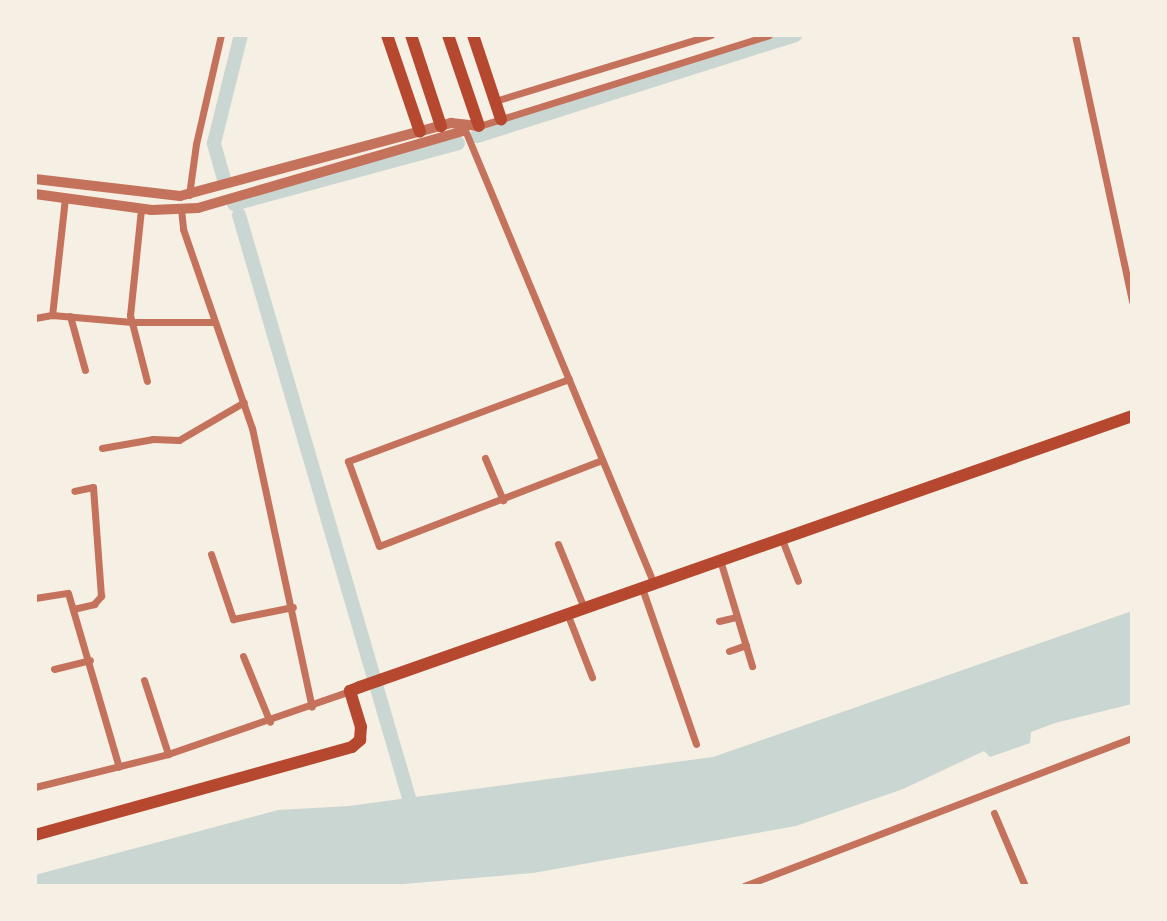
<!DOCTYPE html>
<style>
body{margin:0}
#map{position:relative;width:1167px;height:921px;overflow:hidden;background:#f6efe4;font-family:Inter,sans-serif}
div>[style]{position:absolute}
.water>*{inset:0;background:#c9d6d2}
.canal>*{height:14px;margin:-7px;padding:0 7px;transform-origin:7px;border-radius:7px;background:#c9d6d2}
.minor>*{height:7px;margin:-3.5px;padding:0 3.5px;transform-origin:3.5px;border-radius:3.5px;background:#c5725c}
.tertiary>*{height:10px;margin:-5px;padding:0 5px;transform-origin:5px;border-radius:5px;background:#c5725c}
.secondary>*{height:12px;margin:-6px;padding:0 6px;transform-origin:6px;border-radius:6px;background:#b5482f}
.primary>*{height:12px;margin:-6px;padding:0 6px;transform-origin:6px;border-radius:6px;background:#b5482f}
span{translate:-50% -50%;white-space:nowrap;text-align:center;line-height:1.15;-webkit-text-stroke:7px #f6efe4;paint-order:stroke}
.frame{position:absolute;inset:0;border:37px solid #f6efe4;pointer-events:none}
</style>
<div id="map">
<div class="water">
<i style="clip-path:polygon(1132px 611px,1132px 704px,1055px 723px,1031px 732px,1030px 743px,990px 757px,984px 751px,903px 789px,796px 826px,533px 873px,380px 886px,35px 886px,35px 875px,278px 810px,349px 806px,713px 757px)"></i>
</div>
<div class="canal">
<i style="left:477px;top:136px;width:334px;rotate:-17.6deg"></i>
<i style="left:224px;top:179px;width:37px;rotate:-106deg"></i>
<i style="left:214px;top:143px;width:111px;rotate:-76deg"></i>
<i style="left:234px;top:204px;width:232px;rotate:-15.2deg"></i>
<i style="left:239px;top:215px;width:625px;rotate:73.74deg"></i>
</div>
<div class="minor">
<i style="left:1075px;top:35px;width:272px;rotate:77.9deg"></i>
<i style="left:495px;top:101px;width:226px;rotate:-17deg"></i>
<i style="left:476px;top:127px;width:307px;rotate:-17.4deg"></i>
<i style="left:465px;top:130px;width:491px;rotate:67.4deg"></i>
<i style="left:189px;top:195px;width:51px;rotate:-82.2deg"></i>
<i style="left:196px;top:144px;width:112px;rotate:-77.1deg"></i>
<i style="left:65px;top:198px;width:118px;rotate:96.3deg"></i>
<i style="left:52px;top:315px;width:80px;rotate:5deg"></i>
<i style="left:132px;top:322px;width:82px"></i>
<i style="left:141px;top:209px;width:107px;rotate:95.9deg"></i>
<i style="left:130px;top:315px;width:68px;rotate:75.6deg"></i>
<i style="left:181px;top:209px;width:20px;rotate:84deg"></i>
<i style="left:183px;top:229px;width:211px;rotate:70.9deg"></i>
<i style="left:252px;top:428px;width:285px;rotate:77.9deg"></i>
<i style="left:70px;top:316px;width:56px;rotate:74.5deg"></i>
<i style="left:35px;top:318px;width:17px;rotate:-10deg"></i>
<i style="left:569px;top:379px;width:236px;rotate:159.6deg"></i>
<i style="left:348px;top:461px;width:90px;rotate:70deg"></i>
<i style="left:379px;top:546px;width:239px;rotate:-21.1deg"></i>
<i style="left:102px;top:448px;width:52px;rotate:-10deg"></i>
<i style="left:153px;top:439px;width:26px;rotate:2deg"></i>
<i style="left:179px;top:440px;width:75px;rotate:-30.3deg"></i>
<i style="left:485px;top:458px;width:46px;rotate:66.8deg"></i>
<i style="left:781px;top:537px;width:47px;rotate:68.9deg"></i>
<i style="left:558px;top:544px;width:69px;rotate:67.9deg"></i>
<i style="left:211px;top:554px;width:69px;rotate:71.3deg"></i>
<i style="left:233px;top:619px;width:61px;rotate:-11.3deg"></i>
<i style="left:720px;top:560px;width:111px;rotate:73.2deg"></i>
<i style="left:642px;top:588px;width:165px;rotate:70.9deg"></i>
<i style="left:35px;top:598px;width:33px;rotate:-9deg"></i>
<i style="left:68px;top:593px;width:181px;rotate:73.7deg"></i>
<i style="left:73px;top:609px;width:22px;rotate:-13deg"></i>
<i style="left:94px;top:604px;width:11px;rotate:-49deg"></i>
<i style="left:101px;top:596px;width:109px;rotate:-94.2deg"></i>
<i style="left:93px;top:487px;width:19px;rotate:168deg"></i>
<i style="left:567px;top:613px;width:69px;rotate:68.7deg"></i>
<i style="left:719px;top:621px;width:18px;rotate:-13deg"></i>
<i style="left:729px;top:651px;width:18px;rotate:-19deg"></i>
<i style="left:243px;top:656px;width:71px;rotate:67.8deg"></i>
<i style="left:54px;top:669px;width:37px;rotate:-14deg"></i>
<i style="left:144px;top:680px;width:78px;rotate:72deg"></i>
<i style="left:35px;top:787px;width:137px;rotate:-13.9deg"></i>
<i style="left:168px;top:754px;width:193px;rotate:-19.1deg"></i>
<i style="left:994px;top:813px;width:79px;rotate:67deg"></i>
<i style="left:744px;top:886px;width:415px;rotate:-20.9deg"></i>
</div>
<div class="tertiary">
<i style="left:35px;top:179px;width:146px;rotate:6.7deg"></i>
<i style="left:180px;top:196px;width:281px;rotate:-15.1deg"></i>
<i style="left:451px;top:123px;width:28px;rotate:6deg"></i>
<i style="left:35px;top:194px;width:118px;rotate:7.8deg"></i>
<i style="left:152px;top:210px;width:46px;rotate:-2.5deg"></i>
<i style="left:198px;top:208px;width:276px;rotate:-16.2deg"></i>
</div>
<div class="secondary">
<i style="left:387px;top:35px;width:102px;rotate:71.2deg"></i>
<i style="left:473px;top:35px;width:89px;rotate:71.6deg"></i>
<i style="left:35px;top:835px;width:329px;rotate:-15.5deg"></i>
<i style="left:352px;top:747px;width:11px;rotate:-41deg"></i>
<i style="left:360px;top:740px;width:13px;rotate:-86deg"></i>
<i style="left:361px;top:727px;width:38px;rotate:-107deg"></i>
<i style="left:350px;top:691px;width:11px;rotate:-22deg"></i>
<i style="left:360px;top:687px;width:818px;rotate:-19.34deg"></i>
</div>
<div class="primary">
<i style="left:411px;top:35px;width:96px;rotate:71.8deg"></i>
<i style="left:448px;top:35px;width:96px;rotate:71.2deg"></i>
</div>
<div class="frame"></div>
</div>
